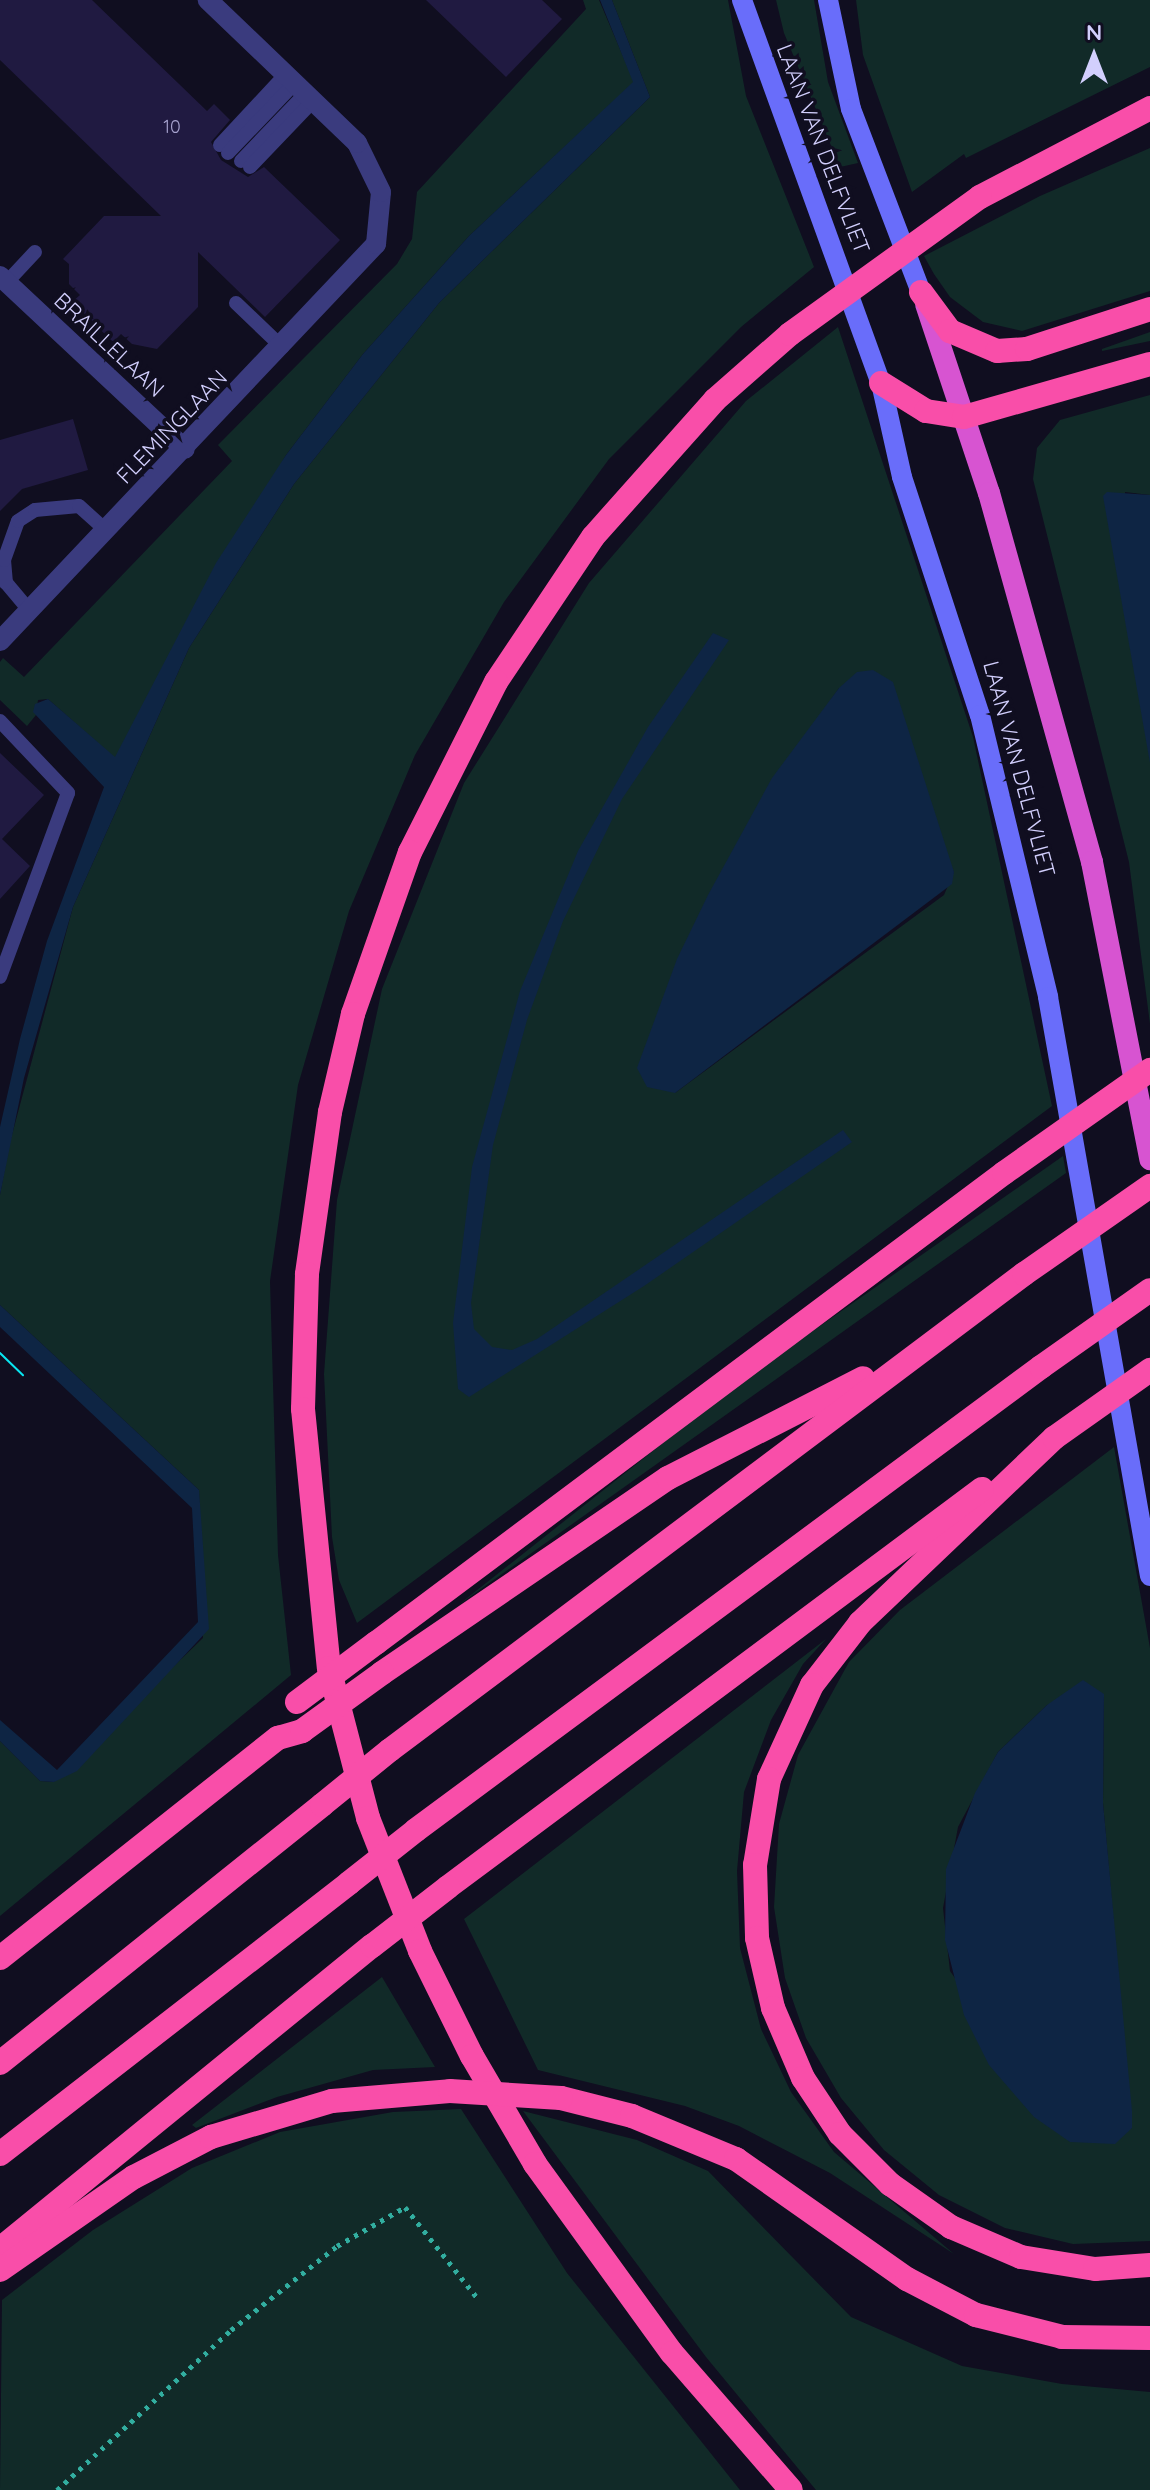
<!DOCTYPE html>
<style>
body{margin:0}
#map{position:relative;width:1150px;height:2490px;overflow:hidden;background:#100e20;font-family:Quicksand,sans-serif}
div>[style]{position:absolute}
.green>*{inset:0;background:#112a28}
.water>*{inset:0;background:#0e2544}
.building>*{inset:0;background:#201a41}
.path>*{height:5px;margin-top:-2.5px;transform-origin:0;background:repeating-linear-gradient(90deg,#32aea0 0 4px,transparent 0 10px)}
.service>*{height:14px;margin:-7px;padding:0 7px;transform-origin:7px;border-radius:7px;background:#3a3b7e}
.minor>*{height:20px;margin:-10px;padding:0 10px;transform-origin:10px;border-radius:10px;background:#3a3b7e}
.secondary>*{height:20px;margin:-10px;padding:0 10px;transform-origin:10px;border-radius:10px;background:#696dfa}
.trunk>*{height:22px;margin:-11px;padding:0 11px;transform-origin:11px;border-radius:11px;background:#d754d1}
.motorway>*{height:24px;margin:-12px;padding:0 12px;transform-origin:12px;border-radius:12px;background:#f94ea9}
.tram>*{height:2px;margin:-1px;padding:0 1px;transform-origin:1px;border-radius:1px;background:#09e5f0}
.motorway-bridge>*{height:24px;margin:-12px;padding:0 12px;transform-origin:12px;border-radius:12px;background:#f94ea9}
span{translate:-50% -50%;white-space:nowrap;text-align:center;line-height:1.15;-webkit-text-stroke:7px #100e20;paint-order:stroke}
.number-label{font-size:18px;color:#a6a2ce}
.number-label span{-webkit-text-stroke-width:0}
.street-label{font-size:22px;color:#d2cffd}
.north{position:absolute;left:1054px;top:16px;width:80px;height:80px;-webkit-text-stroke:6px #100e20;paint-order:stroke;rotate:0deg;font-size:22px;font-weight:700;line-height:32px;text-align:center;color:#d2cffd}
.north::after{content:'';display:block;margin:auto;width:28px;height:36px;background:#d2cffd;clip-path:polygon(50% 0,100% 100%,50% 72%,0 100%)}
</style>
<div id="map">
<div class="green">
<i style="clip-path:polygon(583px 0,599px 0,634px 82px,469px 236px,363px 354px,286px 455px,115px 758px,48px 699px,38px 700px,36px 715px,27px 726px,0 700px,0 662px,3px 658px,24px 677px,232px 461px,218px 445px,397px 264px,412px 239px,417px 192px,586px 9px)"></i>
<i style="clip-path:polygon(612px 0,728px 0,746px 96px,814px 267px,741px 327px,609px 459px,504px 602px,415px 755px,349px 911px,298px 1085px,270px 1281px,278px 1555px,291px 1675px,0 1916px,0 1741px,40px 1781px,54px 1782px,203px 1638px,199px 1490px,0 1305px,0 1195px,9px 1146px,73px 907px,189px 648px,294px 484px,439px 303px,650px 97px)"></i>
<i style="clip-path:polygon(776px 0,814px 0,828px 82px,858px 163px,840px 167px,784px 33px)"></i>
<i style="clip-path:polygon(856px 0,1150px 0,1150px 67px,966px 158px,964px 154px,912px 192px,863px 55px)"></i>
<i style="clip-path:polygon(1150px 148px,1150px 291px,1022px 331px,983px 322px,950px 297px,934px 274px,924px 256px,1040px 196px)"></i>
<i style="clip-path:polygon(evenodd,838px 327px,973px 737px,1052px 1106px,357px 1623px,339px 1580px,332px 1537px,324px 1374px,337px 1200px,382px 989px,464px 783px,589px 583px,746px 401px,838px 327px,839px 688px,954px 872px,944px 895px,675px 1093px,814px 724px,839px 688px)"></i>
<i style="clip-path:polygon(1150px 332px,1150px 341px,1102px 351px,1102px 349px)"></i>
<i style="clip-path:polygon(1150px 395px,1150px 495px,1125px 492px,1150px 753px,1150px 1024px,1129px 862px,1033px 479px,1037px 448px,1060px 420px)"></i>
<i style="clip-path:polygon(1063px 1156px,1066px 1173px,457px 1606px,740px 1382px)"></i>
<i style="clip-path:polygon(evenodd,1114px 1447px,1150px 1648px,1150px 2241px,1073px 2244px,1005px 2228px,939px 2195px,884px 2150px,841px 2098px,806px 2038px,785px 1978px,774px 1907px,779px 1824px,798px 1755px,849px 1662px,900px 1610px,1114px 1447px,1104px 1695px,1103px 1803px,1132px 2128px,1092px 2142px,1070px 2142px,950px 1971px,943px 1908px,958px 1827px,998px 1752px,1047px 1705px,1104px 1695px)"></i>
<i style="clip-path:polygon(826px 1639px,803px 1664px,771px 1720px,744px 1792px,737px 1871px,740px 1948px,761px 2029px,791px 2092px,834px 2152px,954px 2254px,830px 2173px,739px 2126px,685px 2106px,538px 2070px,464px 1919px)"></i>
<i style="clip-path:polygon(382px 1977px,435px 2067px,373px 2070px,277px 2097px,196px 2128px,192px 2125px)"></i>
<i style="clip-path:polygon(461px 2109px,567px 2273px,740px 2490px,0 2490px,2px 2300px,93px 2230px,192px 2168px,280px 2132px,393px 2112px)"></i>
<i style="clip-path:polygon(523px 2111px,637px 2140px,708px 2171px,851px 2317px,962px 2366px,1062px 2384px,1150px 2392px,1150px 2490px,816px 2490px,706px 2357px)"></i>
</div>
<div class="water">
<i style="clip-path:polygon(600px 0,612px 0,650px 97px,439px 303px,294px 484px,189px 648px,73px 907px,24px 1078px,0 1195px,0 1127px,20px 1039px,47px 941px,104px 787px,33px 712px,35px 704px,48px 699px,115px 757px,216px 563px,286px 455px,363px 354px,469px 236px,633px 82px)"></i>
<i style="clip-path:polygon(1107px 492px,1150px 495px,1150px 763px,1103px 496px)"></i>
<i style="clip-path:polygon(713px 633px,729px 640px,622px 799px,563px 921px,527px 1020px,493px 1145px,471px 1303px,474px 1329px,492px 1347px,512px 1350px,537px 1339px,843px 1130px,852px 1142px,644px 1286px,469px 1397px,458px 1389px,453px 1323px,472px 1167px,520px 991px,578px 851px,648px 727px)"></i>
<i style="clip-path:polygon(873px 670px,893px 682px,954px 872px,952px 884px,675px 1093px,647px 1087px,637px 1068px,677px 959px,708px 895px,772px 778px,839px 688px,857px 672px)"></i>
<i style="clip-path:polygon(0 1305px,199px 1490px,209px 1629px,77px 1771px,54px 1782px,40px 1781px,0 1741px,0 1720px,57px 1770px,198px 1622px,192px 1508px,0 1327px)"></i>
<i style="clip-path:polygon(1083px 1680px,1104px 1694px,1103px 1803px,1132px 2111px,1132px 2128px,1115px 2144px,1070px 2142px,1034px 2117px,989px 2065px,964px 2015px,945px 1940px,946px 1869px,975px 1793px,998px 1752px,1047px 1705px)"></i>
</div>
<div class="building">
<i style="clip-path:polygon(0 0,92px 0,207px 111px,214px 104px,230px 120px,211px 142px,221px 160px,248px 177px,264px 167px,340px 240px,265px 317px,198px 252px,198px 307px,157px 349px,132px 344px,121px 334px,113px 342px,72px 302px,80px 295px,69px 284px,69px 264px,63px 259px,104px 216px,161px 216px,0 60px)"></i>
<i style="clip-path:polygon(426px 0,542px 0,562px 19px,506px 77px)"></i>
<i style="clip-path:polygon(73px 419px,88px 470px,22px 489px,0 511px,0 440px)"></i>
<i style="clip-path:polygon(0 753px,44px 795px,2px 839px,30px 866px,0 899px)"></i>
</div>
<div class="path">
<i style="left:57px;top:2490px;width:236px;rotate:-42.6deg"></i>
<i style="left:231px;top:2330px;width:135px;rotate:-38.4deg"></i>
<i style="left:337px;top:2246px;width:78px;rotate:-29.8deg"></i>
<i style="left:405px;top:2207px;width:119px;rotate:51.5deg"></i>
</div>
<div class="service">
<i style="left:220px;top:145px;width:96px;rotate:-47.1deg"></i>
<i style="left:228px;top:153px;width:97px;rotate:-46.3deg"></i>
<i style="left:241px;top:161px;width:93px;rotate:-46.3deg"></i>
<i style="left:250px;top:167px;width:91px;rotate:-46.3deg"></i>
<i style="left:7px;top:282px;width:41px;rotate:-47deg"></i>
<i style="left:236px;top:303px;width:64px;rotate:43.7deg"></i>
<i style="left:29px;top:610px;width:35px;rotate:-130deg"></i>
<i style="left:6px;top:583px;width:23px;rotate:-95deg"></i>
<i style="left:4px;top:560px;width:41px;rotate:-70.3deg"></i>
<i style="left:18px;top:521px;width:20px;rotate:-33deg"></i>
<i style="left:35px;top:510px;width:44px;rotate:-5.2deg"></i>
<i style="left:79px;top:506px;width:36px;rotate:42deg"></i>
<i style="left:0;top:721px;width:99px;rotate:46.6deg"></i>
<i style="left:68px;top:793px;width:196px;rotate:110.3deg"></i>
</div>
<div class="minor">
<i style="left:0;top:276px;width:253px;rotate:43.1deg"></i>
<i style="left:0;top:641px;width:547px;rotate:-46.56deg"></i>
<i style="left:376px;top:244px;width:52px;rotate:-84.5deg"></i>
<i style="left:381px;top:192px;width:55px;rotate:-116.1deg"></i>
<i style="left:357px;top:143px;width:207px;rotate:-136.2deg"></i>
</div>
<div class="secondary">
<i style="left:742px;top:0;width:407px;rotate:70.1deg"></i>
<i style="left:881px;top:383px;width:96px;rotate:77.4deg"></i>
<i style="left:902px;top:477px;width:250px;rotate:71.9deg"></i>
<i style="left:980px;top:715px;width:290px;rotate:76.4deg"></i>
<i style="left:1048px;top:997px;width:588px;rotate:80.01deg"></i>
<i style="left:828px;top:0;width:111px;rotate:78.1deg"></i>
<i style="left:851px;top:109px;width:196px;rotate:69.1deg"></i>
</div>
<div class="trunk">
<i style="left:926px;top:304px;width:199px;rotate:71.6deg"></i>
<i style="left:989px;top:493px;width:383px;rotate:74.4deg"></i>
<i style="left:1092px;top:862px;width:303px;rotate:78.9deg"></i>
</div>
<div class="motorway">
<i style="left:980px;top:197px;width:192px;rotate:-27.6deg"></i>
<i style="left:921px;top:292px;width:49px;rotate:53.4deg"></i>
<i style="left:950px;top:331px;width:51px;rotate:23.1deg"></i>
<i style="left:997px;top:351px;width:30px;rotate:-4deg"></i>
<i style="left:1027px;top:349px;width:129px;rotate:-18deg"></i>
<i style="left:790px;top:334px;width:100px;rotate:138.7deg"></i>
<i style="left:715px;top:400px;width:183px;rotate:131.7deg"></i>
<i style="left:593px;top:537px;width:174px;rotate:123.8deg"></i>
<i style="left:496px;top:682px;width:191px;rotate:116.8deg"></i>
<i style="left:410px;top:852px;width:172px;rotate:109.4deg"></i>
<i style="left:353px;top:1014px;width:101px;rotate:103.2deg"></i>
<i style="left:330px;top:1112px;width:164px;rotate:98.1deg"></i>
<i style="left:307px;top:1274px;width:135px;rotate:91.7deg"></i>
<i style="left:303px;top:1409px;width:260px;rotate:84.3deg"></i>
<i style="left:329px;top:1668px;width:155px;rotate:75.4deg"></i>
<i style="left:368px;top:1818px;width:143px;rotate:68.6deg"></i>
<i style="left:420px;top:1951px;width:117px;rotate:63.7deg"></i>
<i style="left:472px;top:2056px;width:125px;rotate:59.7deg"></i>
<i style="left:535px;top:2164px;width:233px;rotate:54.1deg"></i>
<i style="left:672px;top:2353px;width:181px;rotate:49deg"></i>
<i style="left:881px;top:383px;width:53px;rotate:31.9deg"></i>
<i style="left:926px;top:411px;width:38px;rotate:9deg"></i>
<i style="left:964px;top:417px;width:193px;rotate:-15.9deg"></i>
<i style="left:1054px;top:1438px;width:268px;rotate:136.4deg"></i>
<i style="left:860px;top:1623px;width:78px;rotate:127.7deg"></i>
<i style="left:812px;top:1685px;width:103px;rotate:114.6deg"></i>
<i style="left:769px;top:1779px;width:87px;rotate:99.2deg"></i>
<i style="left:755px;top:1865px;width:73px;rotate:88.4deg"></i>
<i style="left:757px;top:1938px;width:72px;rotate:77.1deg"></i>
<i style="left:773px;top:2008px;width:76px;rotate:66.8deg"></i>
<i style="left:803px;top:2078px;width:67px;rotate:56.5deg"></i>
<i style="left:840px;top:2134px;width:71px;rotate:45deg"></i>
<i style="left:890px;top:2184px;width:75px;rotate:35.2deg"></i>
<i style="left:951px;top:2227px;width:76px;rotate:23.2deg"></i>
<i style="left:1021px;top:2257px;width:75px;rotate:9.2deg"></i>
<i style="left:1095px;top:2269px;width:55px;rotate:-4.2deg"></i>
<i style="left:376px;top:1643px;width:784px;rotate:-36.81deg"></i>
<i style="left:382px;top:1673px;width:346px;rotate:-34.3deg"></i>
<i style="left:668px;top:1478px;width:219px;rotate:-27.1deg"></i>
<i style="left:390px;top:1750px;width:793px;rotate:-36.9deg"></i>
<i style="left:416px;top:1830px;width:778px;rotate:-36.53deg"></i>
<i style="left:448px;top:1887px;width:666px;rotate:-36.7deg"></i>
<i style="left:0;top:1958px;width:355px;rotate:-38.4deg"></i>
<i style="left:278px;top:1738px;width:25px;rotate:-16deg"></i>
<i style="left:0;top:2063px;width:413px;rotate:-38.7deg"></i>
<i style="left:561px;top:2098px;width:73px;rotate:14.2deg"></i>
<i style="left:632px;top:2116px;width:113px;rotate:22.5deg"></i>
<i style="left:736px;top:2159px;width:209px;rotate:35.1deg"></i>
<i style="left:907px;top:2279px;width:78px;rotate:27.6deg"></i>
<i style="left:976px;top:2315px;width:89px;rotate:14.3deg"></i>
<i style="left:1062px;top:2337px;width:88px;rotate:0.7deg"></i>
<i style="left:0;top:2154px;width:442px;rotate:-37.8deg"></i>
<i style="left:0;top:2249px;width:480px;rotate:-39.2deg"></i>
<i style="left:0;top:2270px;width:163px;rotate:-34.8deg"></i>
<i style="left:134px;top:2177px;width:87px;rotate:-27.5deg"></i>
<i style="left:211px;top:2137px;width:126px;rotate:-16.6deg"></i>
<i style="left:332px;top:2101px;width:118px;rotate:-4.8deg"></i>
</div>
<div class="tram">
<i style="left:0;top:1353px;width:32px;rotate:44deg"></i>
</div>
<div class="motorway-bridge">
<i style="left:790px;top:334px;width:234px;rotate:-35.8deg"></i>
<i style="left:1004px;top:1173px;width:179px;rotate:-35.2deg"></i>
<i style="left:1024px;top:1274px;width:154px;rotate:-34.9deg"></i>
<i style="left:1041px;top:1367px;width:133px;rotate:-35.2deg"></i>
<i style="left:1054px;top:1438px;width:118px;rotate:-35.3deg"></i>
<i style="left:297px;top:1702px;width:99px;rotate:-36.8deg"></i>
<i style="left:302px;top:1731px;width:99px;rotate:-35.9deg"></i>
<i style="left:322px;top:1805px;width:87px;rotate:-39deg"></i>
<i style="left:349px;top:1883px;width:85px;rotate:-38.3deg"></i>
<i style="left:372px;top:1946px;width:96px;rotate:-37.8deg"></i>
<i style="left:450px;top:2091px;width:111px;rotate:3.6deg"></i>
</div>
<div class="number-label">
<span style="left:172px;top:127px">10</span>
</div>
<div class="street-label">
<span style="left:823px;top:149px;rotate:69deg">LAAN VAN DELFVLIET</span>
<span style="left:109px;top:345px;rotate:43deg">BRAILLELAAN</span>
<span style="left:172px;top:427px;rotate:-46deg">FLEMINGLAAN</span>
<span style="left:1019px;top:769px;rotate:75deg">LAAN VAN DELFVLIET</span>
</div>
<div class="north">N</div>
</div>
